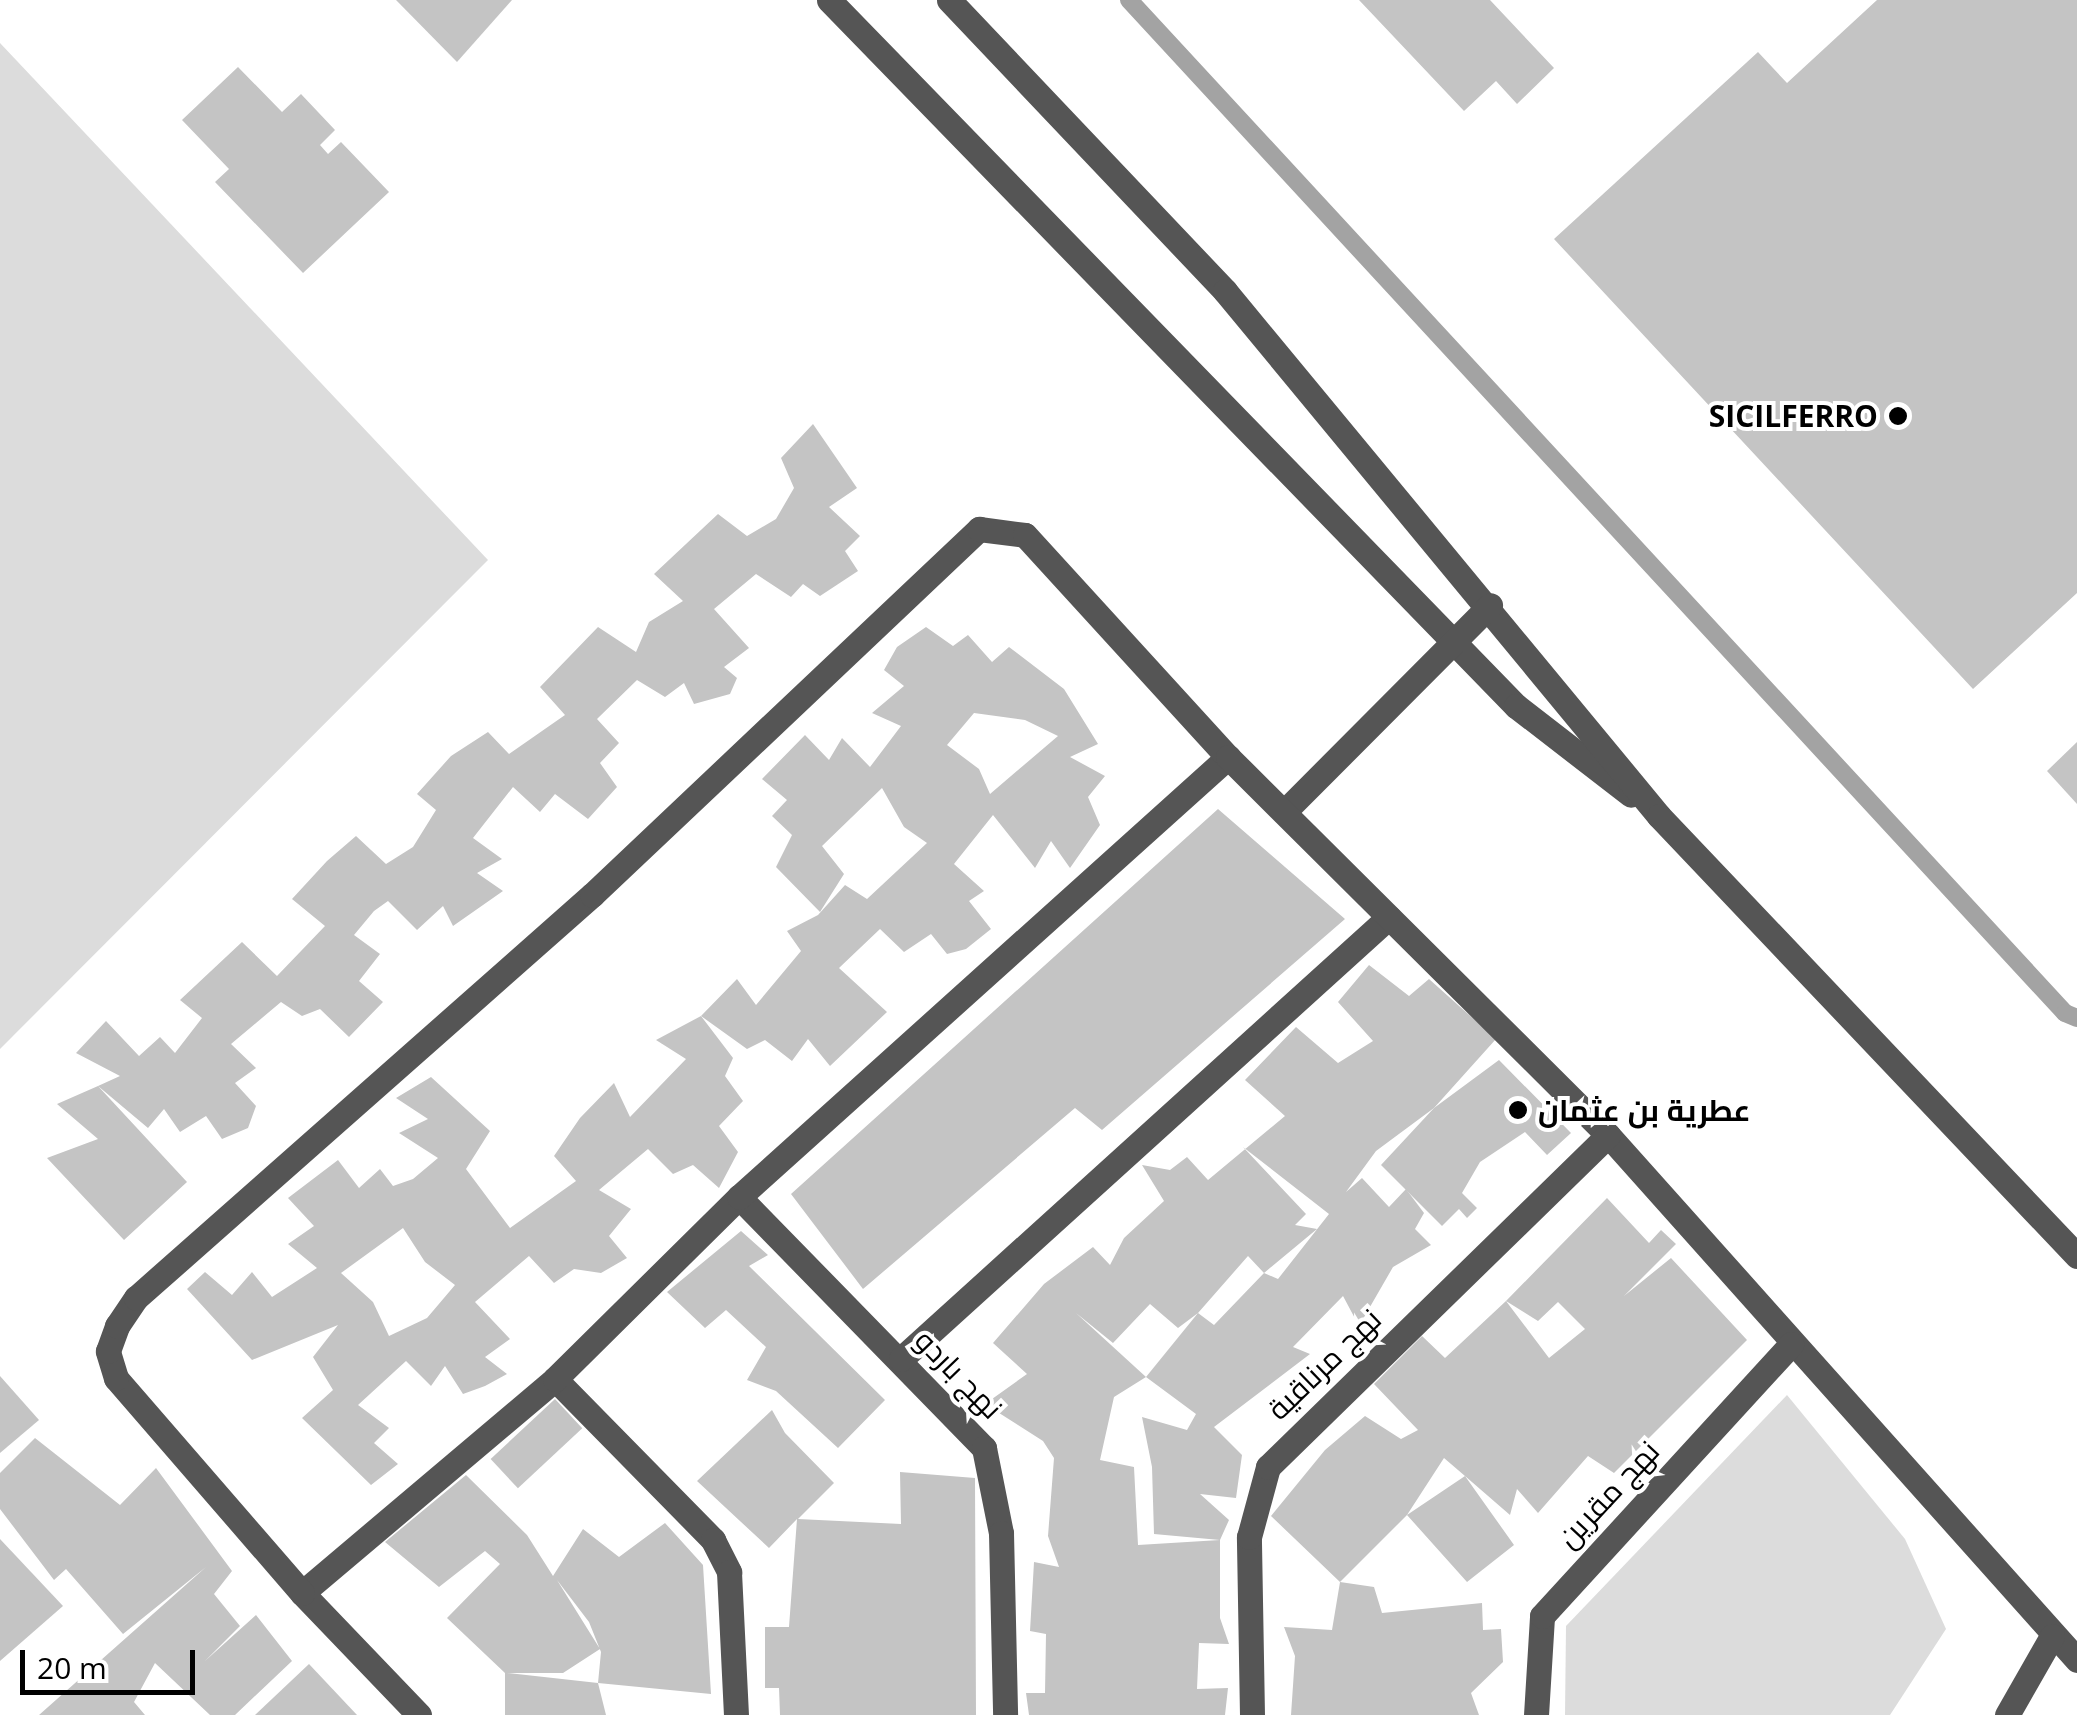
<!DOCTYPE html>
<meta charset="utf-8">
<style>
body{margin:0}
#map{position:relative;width:2077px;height:1715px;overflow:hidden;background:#fff;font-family:"Open Sans",Cairo,sans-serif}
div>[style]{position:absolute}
.green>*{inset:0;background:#dcdcdc}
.stream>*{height:18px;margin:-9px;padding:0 9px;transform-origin:9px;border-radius:9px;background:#a3a3a3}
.building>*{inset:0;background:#c4c4c4;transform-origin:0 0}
.minor>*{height:25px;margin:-12.5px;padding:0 12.5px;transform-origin:12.5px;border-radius:12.5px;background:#555}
.dots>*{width:28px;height:28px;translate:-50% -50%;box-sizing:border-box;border:5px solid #fff;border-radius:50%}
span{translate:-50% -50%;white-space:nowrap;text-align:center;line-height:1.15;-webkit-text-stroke:8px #fff;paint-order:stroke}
.poi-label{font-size:30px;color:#000;font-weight:700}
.right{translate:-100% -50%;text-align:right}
.left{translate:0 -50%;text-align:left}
.street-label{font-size:30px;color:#000}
.scale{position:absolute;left:20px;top:1650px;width:175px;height:45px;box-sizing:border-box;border:5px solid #000;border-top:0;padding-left:12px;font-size:30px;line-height:35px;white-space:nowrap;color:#000;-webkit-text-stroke:8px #fff;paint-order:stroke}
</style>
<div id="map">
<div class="green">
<i style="clip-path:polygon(0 43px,488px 560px,0 1049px)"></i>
<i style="clip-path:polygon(1787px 1395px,1905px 1539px,1946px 1629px,1890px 1715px,1565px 1715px,1566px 1626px)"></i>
</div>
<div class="stream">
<i style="left:1129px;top:0;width:1379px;rotate:47.26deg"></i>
<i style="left:2065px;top:1013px;width:13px;rotate:23deg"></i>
</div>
<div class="building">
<i style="clip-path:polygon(396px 0,512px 0,457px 62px)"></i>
<i style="clip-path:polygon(1359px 0,1490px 0,1554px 68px,1517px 104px,1496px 81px,1464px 111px)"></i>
<i style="clip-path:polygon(1877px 0,2077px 0,2077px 593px,1973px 689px,1554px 239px,1758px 52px,1787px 83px)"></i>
<i style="clip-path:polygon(238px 67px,282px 112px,301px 94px,335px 130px,320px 145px,328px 154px,341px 142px,389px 192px,303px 273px,215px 182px,229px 169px,182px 120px)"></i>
<i style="clip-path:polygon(813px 424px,857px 488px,829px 507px,860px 536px,845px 551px,858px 571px,820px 596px,803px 584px,791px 597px,756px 574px,714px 609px,749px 648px,724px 667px,737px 678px,730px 694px,694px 704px,684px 683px,665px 697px,637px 680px,597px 719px,619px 743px,600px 763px,617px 787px,588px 819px,555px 794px,540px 812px,513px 787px,473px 838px,502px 859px,477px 873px,503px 891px,453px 926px,443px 906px,417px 930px,388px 901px,374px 911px,354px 935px,380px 954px,359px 981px,383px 1002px,349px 1037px,320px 1009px,302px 1016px,281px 1002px,231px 1044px,256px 1068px,235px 1083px,256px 1106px,248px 1128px,222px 1139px,206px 1116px,180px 1132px,164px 1109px,148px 1128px,98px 1086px,187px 1182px,124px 1240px,47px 1158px,98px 1139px,57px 1104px,98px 1086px,120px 1076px,76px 1053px,106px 1021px,139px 1056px,160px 1037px,175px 1053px,202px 1018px,180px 1000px,242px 942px,277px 976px,325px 926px,292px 899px,327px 861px,356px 836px,386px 864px,413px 847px,436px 810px,417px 794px,451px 756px,488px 732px,509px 754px,565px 715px,540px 687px,598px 627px,636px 652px,649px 622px,683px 601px,654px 574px,718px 514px,747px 536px,776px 519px,794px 488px,781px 458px)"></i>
<i style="clip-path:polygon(evenodd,926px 627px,953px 646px,968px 635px,992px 662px,1009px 647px,1064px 689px,1098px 744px,1070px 757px,1105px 776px,1088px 797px,1100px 825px,1070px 868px,1051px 841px,1035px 868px,993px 815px,954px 864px,984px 891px,969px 901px,991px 929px,966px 949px,947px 954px,931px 934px,904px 952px,880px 929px,839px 968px,887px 1012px,830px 1066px,808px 1039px,792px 1061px,765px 1040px,747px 1049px,701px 1016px,737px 979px,756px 1005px,801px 951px,787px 931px,818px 915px,845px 885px,867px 899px,927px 843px,904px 827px,882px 788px,822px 846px,844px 874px,820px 912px,776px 867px,792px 835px,772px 816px,787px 800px,762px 779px,805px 735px,829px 760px,842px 738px,870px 767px,901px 726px,872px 713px,904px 686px,884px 670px,897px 647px,926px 627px,974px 713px,1025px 720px,1058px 736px,990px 794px,979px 769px,947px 745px,974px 713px)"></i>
<i style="clip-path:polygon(2077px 742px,2077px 804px,2047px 771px)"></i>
<i style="clip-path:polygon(1218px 809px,1345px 919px,1102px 1130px,1075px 1108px,863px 1289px,791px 1194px)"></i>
<i style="clip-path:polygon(evenodd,1369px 965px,1409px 996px,1429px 979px,1496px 1039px,1434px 1108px,1376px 1151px,1346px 1192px,1362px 1178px,1389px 1207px,1406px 1189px,1424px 1213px,1415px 1229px,1431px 1245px,1393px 1267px,1359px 1326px,1343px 1296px,1293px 1347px,1310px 1354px,1214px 1427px,1242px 1455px,1236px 1498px,1200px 1494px,1229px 1520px,1220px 1540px,1220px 1618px,1229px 1644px,1199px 1643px,1197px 1689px,1228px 1688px,1225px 1715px,1029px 1715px,1026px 1693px,1045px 1693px,1046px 1634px,1030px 1631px,1034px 1562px,1059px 1567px,1048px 1536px,1054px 1458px,1043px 1441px,985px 1404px,1027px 1374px,993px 1343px,1044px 1284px,1093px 1247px,1110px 1265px,1124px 1238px,1164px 1201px,1142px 1165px,1170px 1170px,1187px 1157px,1208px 1180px,1285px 1116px,1245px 1080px,1296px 1027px,1338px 1063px,1373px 1041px,1338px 1002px,1369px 965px,1243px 1147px,1329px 1214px,1278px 1279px,1264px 1273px,1214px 1325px,1198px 1313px,1248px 1256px,1264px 1273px,1317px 1229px,1295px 1225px,1306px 1214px,1243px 1147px,1369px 965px,1150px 1304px,1178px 1328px,1198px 1313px,1146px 1377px,1196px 1414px,1187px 1430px,1142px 1417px,1152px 1467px,1154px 1534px,1220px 1540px,1138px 1545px,1134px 1467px,1100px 1460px,1114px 1397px,1146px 1377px,1076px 1313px,1113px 1343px,1150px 1304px)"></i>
<i style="clip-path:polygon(evenodd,701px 1016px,733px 1058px,725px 1076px,743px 1101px,719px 1126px,738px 1152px,719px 1188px,693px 1165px,673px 1174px,648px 1149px,599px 1190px,631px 1209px,609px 1236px,627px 1258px,601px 1273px,574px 1269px,554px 1283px,529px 1256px,475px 1302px,510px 1339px,485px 1357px,507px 1374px,485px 1386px,463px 1394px,445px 1366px,431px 1386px,406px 1361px,358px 1405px,389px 1428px,374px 1443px,398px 1464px,371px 1485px,302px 1418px,333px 1390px,313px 1357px,338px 1325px,252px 1360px,187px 1289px,205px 1272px,232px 1295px,252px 1272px,272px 1297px,317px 1268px,288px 1244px,314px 1226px,288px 1198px,338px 1160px,359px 1188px,380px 1169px,393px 1186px,413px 1179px,438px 1158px,399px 1133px,428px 1119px,396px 1098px,431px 1077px,490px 1131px,466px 1169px,510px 1228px,576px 1181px,554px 1156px,580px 1118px,614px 1083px,630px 1117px,686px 1059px,656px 1040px,701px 1016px,403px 1228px,425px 1262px,455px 1285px,427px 1318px,389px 1336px,373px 1302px,341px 1273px,403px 1228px)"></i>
<i style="clip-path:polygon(1499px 1060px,1571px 1133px,1547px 1155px,1525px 1132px,1480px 1162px,1462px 1193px,1477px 1208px,1467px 1218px,1459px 1209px,1442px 1226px,1381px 1165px,1434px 1108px)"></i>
<i style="clip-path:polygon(evenodd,1607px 1198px,1649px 1243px,1661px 1230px,1676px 1244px,1624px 1296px,1671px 1258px,1747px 1340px,1614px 1473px,1588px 1456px,1538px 1513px,1517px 1489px,1510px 1515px,1465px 1476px,1514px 1545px,1467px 1582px,1407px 1515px,1340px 1582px,1271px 1516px,1325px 1450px,1365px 1416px,1401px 1439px,1418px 1430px,1374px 1384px,1422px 1336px,1445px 1358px,1506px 1301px,1549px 1358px,1585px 1329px,1558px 1302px,1538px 1321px,1506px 1301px,1607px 1198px,1444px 1458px,1465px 1476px,1407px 1515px,1444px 1458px)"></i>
<i style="clip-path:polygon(741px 1231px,768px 1255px,749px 1266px,885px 1400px,838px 1448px,776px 1391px,747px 1380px,766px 1347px,726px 1310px,705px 1328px,667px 1292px)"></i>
<i style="clip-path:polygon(0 1376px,39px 1420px,0 1453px)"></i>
<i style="left:555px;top:1399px;width:40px;height:88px;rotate:47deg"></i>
<i style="clip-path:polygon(772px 1410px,785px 1433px,834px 1483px,798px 1519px,901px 1524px,900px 1472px,975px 1478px,976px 1715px,780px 1715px,779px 1688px,765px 1688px,765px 1627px,789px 1627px,797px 1519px,769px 1548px,697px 1481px)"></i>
<i style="clip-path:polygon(35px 1438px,120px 1505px,156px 1468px,232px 1571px,214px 1594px,240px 1626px,205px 1661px,256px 1615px,292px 1661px,235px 1715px,210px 1715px,155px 1663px,134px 1702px,145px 1715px,39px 1715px,206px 1567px,123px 1634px,66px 1569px,54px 1580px,0 1509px,0 1473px)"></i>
<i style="clip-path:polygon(466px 1475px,527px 1535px,553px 1576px,583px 1529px,619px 1557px,665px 1523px,703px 1565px,711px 1694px,598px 1683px,601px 1652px,589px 1622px,557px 1580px,600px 1649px,563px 1673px,507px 1673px,598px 1683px,606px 1715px,505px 1715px,505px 1673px,447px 1618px,500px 1564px,485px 1551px,439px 1587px,385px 1542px)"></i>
<i style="clip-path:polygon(0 1539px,63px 1606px,0 1661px)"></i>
<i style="clip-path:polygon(1340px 1582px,1374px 1587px,1382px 1613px,1482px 1603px,1483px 1630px,1501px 1629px,1503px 1662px,1471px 1693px,1479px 1715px,1291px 1715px,1295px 1656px,1284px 1627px,1332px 1630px)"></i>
<i style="clip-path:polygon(309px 1664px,357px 1715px,255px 1715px)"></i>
</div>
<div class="minor">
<i style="left:829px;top:0;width:985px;rotate:45.78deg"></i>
<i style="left:1516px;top:706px;width:145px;rotate:37.7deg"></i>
<i style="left:949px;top:0;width:401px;rotate:46.5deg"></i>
<i style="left:1225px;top:291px;width:681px;rotate:50.42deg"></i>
<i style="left:1659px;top:816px;width:607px;rotate:46.47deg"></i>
<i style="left:1284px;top:812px;width:292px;rotate:-45.1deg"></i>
<i style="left:739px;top:1197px;width:351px;rotate:45.7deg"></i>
<i style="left:984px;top:1448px;width:87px;rotate:78.7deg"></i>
<i style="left:1001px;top:1533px;width:182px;rotate:88.7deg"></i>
<i style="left:901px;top:1359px;width:658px;rotate:-42.17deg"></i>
<i style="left:555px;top:1379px;width:226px;rotate:45.5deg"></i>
<i style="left:713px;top:1540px;width:36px;rotate:63deg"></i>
<i style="left:729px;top:1572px;width:143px;rotate:87.2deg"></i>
<i style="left:302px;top:1593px;width:331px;rotate:-40.2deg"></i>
<i style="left:555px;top:1379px;width:259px;rotate:-44.7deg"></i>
<i style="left:739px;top:1197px;width:658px;rotate:-41.98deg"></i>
<i style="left:419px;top:1715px;width:169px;rotate:-133.8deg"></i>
<i style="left:302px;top:1593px;width:284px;rotate:-130.9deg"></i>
<i style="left:116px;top:1378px;width:28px;rotate:-107deg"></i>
<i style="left:108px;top:1351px;width:27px;rotate:-70deg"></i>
<i style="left:117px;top:1326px;width:34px;rotate:-56deg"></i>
<i style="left:136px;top:1298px;width:609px;rotate:-41.47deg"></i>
<i style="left:592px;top:895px;width:533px;rotate:-43.4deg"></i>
<i style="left:979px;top:529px;width:46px;rotate:7.4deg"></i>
<i style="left:1025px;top:535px;width:301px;rotate:47.6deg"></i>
<i style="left:1228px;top:757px;width:536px;rotate:44.85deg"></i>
<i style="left:1608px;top:1135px;width:704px;rotate:48.22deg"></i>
<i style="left:1252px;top:1715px;width:178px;rotate:-91deg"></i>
<i style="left:1249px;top:1537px;width:73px;rotate:-74.8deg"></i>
<i style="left:1268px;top:1467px;width:475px;rotate:-44.3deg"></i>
<i style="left:1536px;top:1715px;width:99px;rotate:-86.5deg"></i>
<i style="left:1542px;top:1616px;width:369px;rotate:-47.5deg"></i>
<i style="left:2007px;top:1715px;width:91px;rotate:-60.3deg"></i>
</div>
<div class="dots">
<i style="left:1898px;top:416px;background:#000"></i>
<i style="left:1518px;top:1110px;background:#000"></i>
</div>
<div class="poi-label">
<span class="right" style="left:1878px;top:416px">SICILFERRO</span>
<span class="left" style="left:1538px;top:1110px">عطرية بن عثمان</span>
</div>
<div class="street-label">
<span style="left:1324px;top:1364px;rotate:-44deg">نهج مرناقية</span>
<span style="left:959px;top:1374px;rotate:46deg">نهج باردو</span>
<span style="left:1608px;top:1494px;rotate:-47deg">نهج مقرين</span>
</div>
<div class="scale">20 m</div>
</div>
